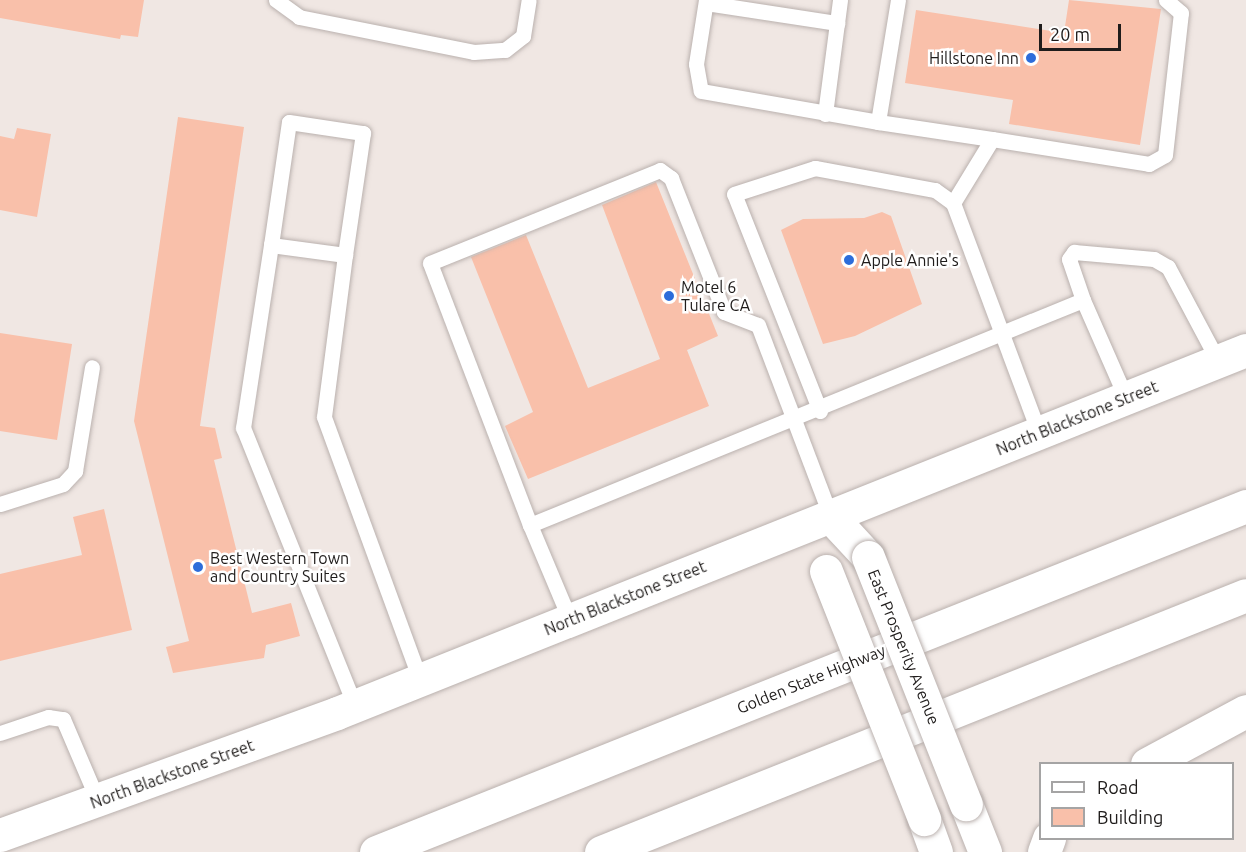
<!DOCTYPE html>
<style>
body{margin:0}
#map{position:relative;width:1246px;height:852px;overflow:hidden;background:#f0e7e3;font-family:Ubuntu,sans-serif}
div>[style]{position:absolute}
.building>*{inset:0;background:#f9c0aa}
.roads{filter:drop-shadow(0 0 2px #bab1ae) drop-shadow(0 0 2px #bab1ae)}
.lane>*{height:15px;margin:-7.5px;padding:0 7.5px;transform-origin:7.5px;border-radius:7.5px;background:#fff}
.secondary>*{height:33px;margin:-16.5px;padding:0 16.5px;transform-origin:16.5px;border-radius:16.5px;background:#fff}
.highway>*{height:33px;margin:-16.5px;padding:0 16.5px;transform-origin:16.5px;border-radius:16.5px;background:#fff}
.bridges{filter:drop-shadow(0 0 2px #bab1ae) drop-shadow(0 0 2px #bab1ae)}
.secondary-bridge>*{height:33px;margin:-16.5px;padding:0 16.5px;transform-origin:16.5px;border-radius:16.5px;background:#fff}
.dots>*{width:16px;height:16px;translate:-50% -50%;box-sizing:border-box;border:3px solid #fff;border-radius:50%}
span{translate:-50% -50%;white-space:nowrap;text-align:center;line-height:1.15;-webkit-text-stroke:5px #fff;paint-order:stroke}
.poi-label{font-size:16px;color:#1f1c1b}
.right{translate:-100% -50%;text-align:right}
.left{translate:0 -50%;text-align:left}
.street-label{font-size:16px;color:#1f1c1b}
.legend{position:absolute;left:1039px;top:762px;width:195px;height:78px;box-sizing:border-box;background:#fff;border:2px solid #a5a4a4;margin:0;padding:8px 10px;list-style:none;font-size:18px;color:#1f1c1b}
.legend li{display:flex;align-items:center;gap:12px;height:30px}
.legend b{width:30px;border:2px solid #a5a4a4}
.scale{position:absolute;left:1039px;top:24px;width:82px;height:27px;box-sizing:border-box;border:3px solid #1f1c1b;border-top:0;padding-left:8px;font-size:18px;line-height:21px;white-space:nowrap;color:#1f1c1b;-webkit-text-stroke:4px #fff;paint-order:stroke}
</style>
<div id="map">
<div class="building">
<i style="clip-path:polygon(0 0,144px 0,138px 37px,121px 35px,120px 39px,0 18px)"></i>
<i style="clip-path:polygon(1069px 0,1161px 9px,1140px 145px,1009px 124px,1013px 100px,905px 83px,916px 10px,1064px 33px)"></i>
<i style="clip-path:polygon(178px 117px,244px 127px,200px 426px,215px 428px,222px 458px,214px 460px,252px 613px,291px 603px,300px 636px,266px 645px,264px 658px,173px 673px,166px 647px,189px 641px,134px 421px)"></i>
<i style="clip-path:polygon(17px 128px,51px 134px,37px 217px,0 210px,0 136px,14px 139px)"></i>
<i style="clip-path:polygon(656px 182px,718px 336px,687px 350px,709px 406px,528px 479px,505px 426px,533px 412px,471px 257px,526px 235px,588px 388px,660px 359px,602px 205px)"></i>
<i style="clip-path:polygon(882px 212px,891px 216px,922px 304px,855px 336px,823px 344px,781px 230px,803px 219px,864px 218px)"></i>
<i style="clip-path:polygon(0 333px,72px 344px,57px 440px,0 431px)"></i>
<i style="clip-path:polygon(104px 509px,132px 630px,0 661px,0 574px,82px 555px,73px 517px)"></i>
</div>
<div class="roads">
<div class="lane">
<i style="left:276px;top:0;width:29px;rotate:36deg"></i>
<i style="left:299px;top:17px;width:178px;rotate:11.3deg"></i>
<i style="left:474px;top:52px;width:31px;rotate:-4deg"></i>
<i style="left:505px;top:50px;width:23px;rotate:-38deg"></i>
<i style="left:523px;top:36px;width:36px;rotate:-81deg"></i>
<i style="left:706px;top:0;width:65px;rotate:98.9deg"></i>
<i style="left:696px;top:64px;width:27px;rotate:80deg"></i>
<i style="left:701px;top:91px;width:180px;rotate:9.9deg"></i>
<i style="left:878px;top:122px;width:124px;rotate:-80.7deg"></i>
<i style="left:706px;top:3px;width:133px;rotate:8.7deg"></i>
<i style="left:825px;top:114px;width:115px;rotate:-82.5deg"></i>
<i style="left:878px;top:122px;width:115px;rotate:8.5deg"></i>
<i style="left:953px;top:203px;width:75px;rotate:-58.6deg"></i>
<i style="left:992px;top:139px;width:159px;rotate:9deg"></i>
<i style="left:1149px;top:164px;width:18px;rotate:-29deg"></i>
<i style="left:1165px;top:155px;width:143px;rotate:-83.6deg"></i>
<i style="left:1181px;top:13px;width:20px;rotate:-139deg"></i>
<i style="left:271px;top:245px;width:124px;rotate:-81.7deg"></i>
<i style="left:289px;top:122px;width:75px;rotate:8.5deg"></i>
<i style="left:363px;top:133px;width:123px;rotate:98.4deg"></i>
<i style="left:1083px;top:300px;width:43px;rotate:-108.9deg"></i>
<i style="left:1069px;top:259px;width:9px;rotate:-54deg"></i>
<i style="left:1074px;top:252px;width:80px;rotate:5deg"></i>
<i style="left:1154px;top:259px;width:16px;rotate:30deg"></i>
<i style="left:1168px;top:267px;width:106px;rotate:62deg"></i>
<i style="left:820px;top:411px;width:233px;rotate:-111.6deg"></i>
<i style="left:734px;top:194px;width:85px;rotate:-17.8deg"></i>
<i style="left:815px;top:168px;width:122px;rotate:10.4deg"></i>
<i style="left:935px;top:190px;width:22px;rotate:36deg"></i>
<i style="left:953px;top:203px;width:246px;rotate:69.5deg"></i>
<i style="left:0;top:504px;width:66px;rotate:-17.6deg"></i>
<i style="left:63px;top:484px;width:18px;rotate:-47deg"></i>
<i style="left:75px;top:471px;width:105px;rotate:-80.7deg"></i>
<i style="left:530px;top:525px;width:280px;rotate:-110.9deg"></i>
<i style="left:430px;top:263px;width:248px;rotate:-22deg"></i>
<i style="left:660px;top:170px;width:14px;rotate:36deg"></i>
<i style="left:671px;top:178px;width:144px;rotate:68.4deg"></i>
<i style="left:724px;top:312px;width:36px;rotate:21deg"></i>
<i style="left:758px;top:325px;width:205px;rotate:69.2deg"></i>
<i style="left:570px;top:620px;width:103px;rotate:-112.8deg"></i>
<i style="left:530px;top:525px;width:597px;rotate:-22.14deg"></i>
<i style="left:1083px;top:300px;width:107px;rotate:66.3deg"></i>
<i style="left:355px;top:706px;width:300px;rotate:-111.9deg"></i>
<i style="left:243px;top:428px;width:185px;rotate:-81.3deg"></i>
<i style="left:271px;top:245px;width:75px;rotate:7.7deg"></i>
<i style="left:345px;top:255px;width:163px;rotate:97.4deg"></i>
<i style="left:324px;top:417px;width:279px;rotate:69.9deg"></i>
<i style="left:0;top:733px;width:51px;rotate:-18.4deg"></i>
<i style="left:48px;top:717px;width:15px;rotate:8deg"></i>
<i style="left:63px;top:719px;width:89px;rotate:66.9deg"></i>
</div>
<div class="secondary">
<i style="left:831px;top:517px;width:54px;rotate:47.2deg"></i>
<i style="left:966px;top:804px;width:52px;rotate:68.4deg"></i>
<i style="left:924px;top:819px;width:35px;rotate:70deg"></i>
<i style="left:0;top:835px;width:358px;rotate:-19.9deg"></i>
<i style="left:337px;top:713px;width:979px;rotate:-21.77deg"></i>
</div>
<div class="highway">
<i style="left:1147px;top:764px;width:112px;rotate:-28.2deg"></i>
<i style="left:376px;top:852px;width:936px;rotate:-21.69deg"></i>
<i style="left:601px;top:852px;width:694px;rotate:-21.72deg"></i>
<i style="left:1044px;top:852px;width:15px;rotate:-70deg"></i>
</div>
</div>
<div class="bridges">
<div class="secondary-bridge">
<i style="left:868px;top:557px;width:266px;rotate:68.4deg"></i>
<i style="left:826px;top:571px;width:267px;rotate:68.4deg"></i>
</div>
</div>
<div class="dots">
<i style="left:1031px;top:58px;background:#2d6dda"></i>
<i style="left:849px;top:260px;background:#2d6dda"></i>
<i style="left:669px;top:296px;background:#2d6dda"></i>
<i style="left:198px;top:567px;background:#2d6dda"></i>
</div>
<div class="poi-label">
<span class="right" style="left:1019px;top:58px">Hillstone Inn</span>
<span class="left" style="left:861px;top:260px">Apple Annie's</span>
<span class="left" style="left:681px;top:296px">Motel 6<br>Tulare CA</span>
<span class="left" style="left:210px;top:567px">Best Western Town<br>and Country Suites</span>
</div>
<div class="street-label">
<span style="left:1077px;top:418px;rotate:-22deg">North Blackstone Street</span>
<span style="left:625px;top:598px;rotate:-22deg">North Blackstone Street</span>
<span style="left:904px;top:647px;rotate:68deg">East Prosperity Avenue</span>
<span style="left:811px;top:679px;rotate:-22deg">Golden State Highway</span>
<span style="left:172px;top:774px;rotate:-20deg">North Blackstone Street</span>
</div>
<ul class="legend">
<li><b style="height:8px;background:#fff"></b>Road</li>
<li><b style="height:16px;background:#f9c0aa"></b>Building</li>
</ul>
<div class="scale">20 m</div>
</div>
